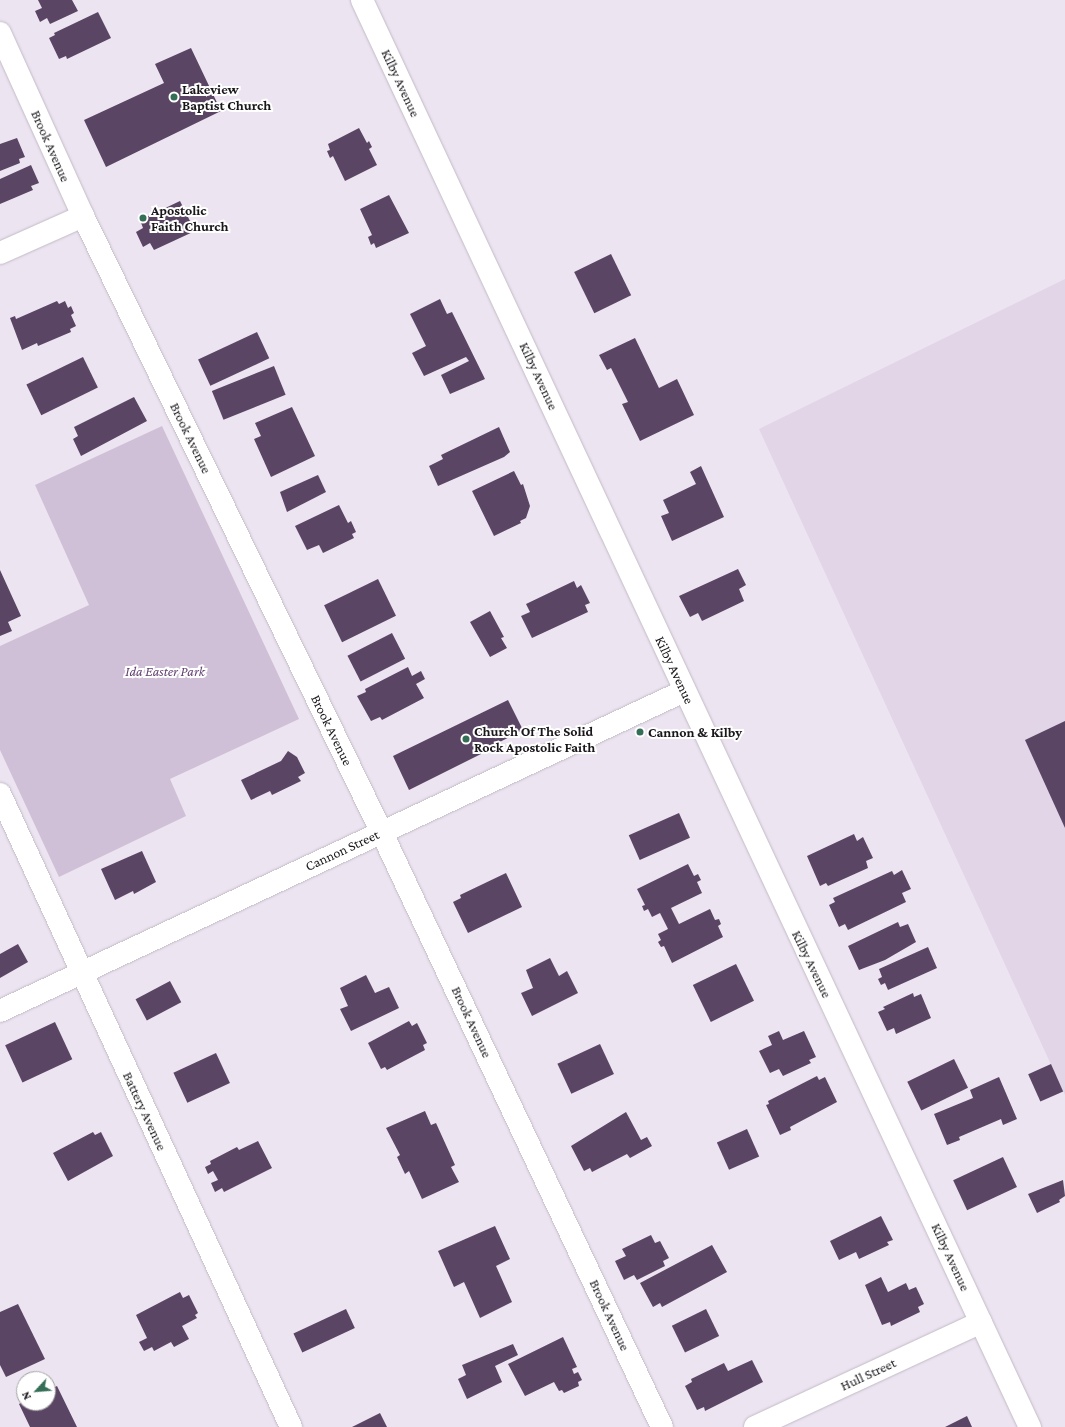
<!DOCTYPE html>
<style>
body{margin:0}
#map{position:relative;width:1065px;height:1427px;overflow:hidden;background:#ece4f0;font-family:"Crimson Pro",serif}
div>[style]{position:absolute}
.built>*{inset:0;background:#e1d5e7}
.green>*{inset:0;background:#d0c0d7}
.building>*{inset:0;background:#5b4564;transform-origin:0 0}
.roads{filter:drop-shadow(0 0 1px #c2bac6) drop-shadow(0 0 1px #c2bac6)}
.minor>*{height:22px;margin:-11px;padding:0 11px;transform-origin:11px;border-radius:11px;background:#fff}
.dots>*{width:11px;height:11px;translate:-50% -50%;box-sizing:border-box;border:2px solid #fff;border-radius:50%}
span{translate:-50% -50%;white-space:nowrap;text-align:center;line-height:1.15;-webkit-text-stroke:4px #fff;paint-order:stroke}
.street-label{font-size:14px;color:#1a171b}
.poi-label{font-size:14px;color:#1a171b;font-weight:700}
.left{translate:0 -50%;text-align:left}
.park-label{font-size:14px;color:#634172;font-style:italic}
.north{position:absolute;left:16px;top:1371px;width:40px;height:40px;box-sizing:border-box;background:#fff;border:1px solid #a3a2a4;border-radius:50%;rotate:244deg;font-size:11px;font-weight:700;line-height:16px;text-align:center;color:#1a171b}
.north::after{content:'';display:block;margin:auto;width:14px;height:18px;background:#356e57;clip-path:polygon(50% 0,100% 100%,50% 72%,0 100%)}
</style>
<div id="map">
<div class="built">
<i style="clip-path:polygon(1065px 279px,1065px 1095px,759px 429px)"></i>
</div>
<div class="green">
<i style="clip-path:polygon(162px 426px,299px 719px,170px 779px,186px 816px,59px 877px,0 750px,0 646px,89px 605px,35px 485px)"></i>
</div>
<div class="building">
<i style="clip-path:polygon(38px 0,72px 0,78px 11px,50px 24px,47px 18px,40px 22px,35px 11px,42px 8px)"></i>
<i style="clip-path:polygon(98px 12px,111px 38px,67px 59px,66px 56px,59px 59px,49px 38px,55px 35px,54px 33px)"></i>
<i style="clip-path:polygon(191px 48px,221px 111px,106px 167px,84px 120px,164px 83px,155px 64px)"></i>
<i style="clip-path:polygon(359px 128px,367px 143px,369px 141px,372px 147px,369px 149px,377px 165px,345px 181px,333px 156px,330px 158px,327px 151px,330px 150px,328px 144px)"></i>
<i style="clip-path:polygon(17px 138px,25px 157px,19px 159px,20px 163px,0 171px,0 144px)"></i>
<i style="clip-path:polygon(31px 165px,39px 183px,31px 186px,33px 190px,0 204px,0 179px)"></i>
<i style="clip-path:polygon(389px 195px,409px 233px,376px 248px,374px 243px,371px 245px,368px 237px,372px 235px,360px 209px)"></i>
<i style="clip-path:polygon(180px 201px,195px 231px,154px 250px,150px 243px,143px 247px,136px 232px,143px 228px,140px 220px)"></i>
<i style="left:611px;top:254px;width:46px;height:41px;rotate:64deg"></i>
<i style="clip-path:polygon(440px 299px,447px 314px,452px 312px,485px 379px,450px 394px,441px 375px,469px 361px,466px 357px,424px 376px,412px 353px,426px 346px,410px 314px)"></i>
<i style="clip-path:polygon(57px 301px,59px 304px,65px 301px,68px 308px,71px 306px,74px 313px,71px 315px,76px 326px,70px 329px,71px 332px,38px 346px,37px 343px,22px 350px,10px 318px,15px 316px,16px 319px)"></i>
<i style="left:257px;top:332px;width:29px;height:65px;rotate:65deg"></i>
<i style="clip-path:polygon(635px 338px,659px 388px,677px 379px,694px 415px,640px 441px,622px 404px,628px 402px,611px 368px,607px 370px,599px 355px)"></i>
<i style="left:83px;top:357px;width:34px;height:63px;rotate:64deg"></i>
<i style="left:274px;top:366px;width:31px;height:67px;rotate:68deg"></i>
<i style="clip-path:polygon(134px 397px,147px 421px,81px 456px,73px 439px,78px 436px,74px 427px)"></i>
<i style="clip-path:polygon(292px 407px,315px 456px,271px 477px,254px 439px,261px 436px,255px 423px)"></i>
<i style="clip-path:polygon(499px 427px,510px 452px,504px 457px,438px 486px,429px 466px,443px 459px,441px 455px)"></i>
<i style="clip-path:polygon(701px 466px,724px 517px,672px 541px,661px 516px,669px 513px,663px 500px,696px 484px,690px 472px)"></i>
<i style="clip-path:polygon(514px 471px,521px 485px,523px 484px,530px 506px,526px 518px,520px 521px,521px 523px,494px 536px,472px 491px)"></i>
<i style="clip-path:polygon(318px 475px,326px 492px,287px 512px,280px 492px)"></i>
<i style="clip-path:polygon(339px 505px,348px 523px,351px 521px,356px 532px,352px 534px,354px 538px,323px 553px,319px 545px,307px 550px,295px 526px)"></i>
<i style="clip-path:polygon(738px 569px,746px 585px,739px 589px,744px 601px,702px 621px,698px 613px,690px 617px,679px 596px)"></i>
<i style="clip-path:polygon(0 570px,21px 616px,8px 622px,12px 631px,0 636px)"></i>
<i style="left:378px;top:579px;width:41px;height:60px;rotate:64deg"></i>
<i style="clip-path:polygon(574px 581px,577px 588px,581px 585px,590px 603px,585px 605px,588px 612px,532px 638px,521px 616px,530px 612px,526px 604px)"></i>
<i style="clip-path:polygon(490px 611px,504px 637px,501px 638px,507px 648px,490px 657px,470px 622px)"></i>
<i style="left:392px;top:633px;width:29px;height:50px;rotate:63deg"></i>
<i style="clip-path:polygon(408px 667px,412px 676px,421px 671px,425px 679px,416px 684px,424px 698px,382px 720px,380px 717px,371px 721px,357px 696px,366px 692px,365px 689px)"></i>
<i style="clip-path:polygon(508px 700px,523px 730px,488px 748px,489px 750px,409px 790px,393px 756px)"></i>
<i style="clip-path:polygon(1065px 721px,1065px 828px,1025px 740px)"></i>
<i style="clip-path:polygon(288px 751px,297px 757px,305px 773px,298px 777px,301px 781px,272px 795px,270px 791px,251px 800px,241px 780px,281px 761px)"></i>
<i style="left:679px;top:813px;width:27px;height:55px;rotate:66deg"></i>
<i style="clip-path:polygon(854px 834px,857px 841px,863px 837px,873px 858px,866px 861px,868px 868px,828px 886px,826px 883px,820px 886px,807px 856px)"></i>
<i style="clip-path:polygon(142px 851px,156px 882px,134px 894px,133px 891px,115px 900px,101px 869px)"></i>
<i style="clip-path:polygon(688px 864px,694px 876px,698px 874px,701px 880px,697px 882px,702px 893px,671px 908px,679px 924px,710px 909px,715px 920px,719px 919px,721px 924px,718px 926px,723px 937px,672px 963px,664px 946px,661px 947px,658px 942px,661px 940px,658px 934px,668px 929px,660px 913px,652px 917px,648px 909px,644px 911px,642px 906px,645px 905px,637px 889px)"></i>
<i style="clip-path:polygon(902px 870px,911px 889px,902px 893px,906px 902px,848px 930px,845px 924px,839px 927px,829px 905px,835px 902px,833px 898px,892px 871px,894px 875px)"></i>
<i style="clip-path:polygon(506px 873px,522px 907px,468px 933px,453px 902px,461px 898px,460px 895px)"></i>
<i style="clip-path:polygon(898px 922px,900px 927px,908px 924px,916px 942px,885px 960px,859px 970px,848px 946px)"></i>
<i style="clip-path:polygon(18px 944px,28px 962px,0 978px,0 954px)"></i>
<i style="clip-path:polygon(928px 947px,937px 968px,888px 990px,885px 983px,881px 985px,878px 979px,882px 977px,879px 969px)"></i>
<i style="clip-path:polygon(550px 958px,559px 976px,567px 971px,578px 993px,532px 1016px,521px 993px,533px 988px,526px 970px)"></i>
<i style="left:736px;top:964px;width:41px;height:48px;rotate:64deg"></i>
<i style="clip-path:polygon(366px 975px,375px 993px,389px 987px,399px 1008px,351px 1031px,340px 1009px,348px 1006px,340px 988px)"></i>
<i style="left:170px;top:981px;width:24px;height:39px;rotate:62deg"></i>
<i style="clip-path:polygon(913px 993px,914px 997px,921px 994px,931px 1018px,896px 1034px,894px 1028px,887px 1031px,878px 1012px,885px 1009px,883px 1007px)"></i>
<i style="clip-path:polygon(409px 1021px,412px 1026px,417px 1023px,427px 1043px,423px 1045px,425px 1050px,387px 1070px,385px 1067px,381px 1069px,368px 1043px)"></i>
<i style="left:55px;top:1022px;width:41px;height:55px;rotate:65deg"></i>
<i style="clip-path:polygon(779px 1031px,783px 1040px,804px 1031px,816px 1057px,809px 1060px,811px 1063px,783px 1076px,779px 1069px,770px 1073px,759px 1051px,772px 1045px,768px 1036px)"></i>
<i style="left:600px;top:1044px;width:33px;height:47px;rotate:65deg"></i>
<i style="left:216px;top:1053px;width:33px;height:47px;rotate:65deg"></i>
<i style="left:954px;top:1059px;width:32px;height:52px;rotate:64deg"></i>
<i style="left:1051px;top:1064px;width:30px;height:25px;rotate:66deg"></i>
<i style="clip-path:polygon(817px 1076px,819px 1080px,825px 1077px,837px 1102px,790px 1127px,791px 1130px,780px 1135px,766px 1105px,769px 1104px,768px 1101px)"></i>
<i style="clip-path:polygon(999px 1077px,1017px 1119px,1003px 1125px,1001px 1119px,959px 1137px,960px 1140px,947px 1145px,934px 1114px,973px 1098px,970px 1090px)"></i>
<i style="clip-path:polygon(425px 1111px,431px 1125px,436px 1123px,455px 1165px,451px 1167px,459px 1182px,422px 1199px,409px 1171px,405px 1174px,397px 1157px,400px 1155px,386px 1128px)"></i>
<i style="clip-path:polygon(626px 1112px,641px 1140px,647px 1137px,652px 1146px,630px 1158px,627px 1154px,592px 1172px,590px 1168px,584px 1171px,571px 1146px)"></i>
<i style="left:747px;top:1129px;width:30px;height:33px;rotate:66deg"></i>
<i style="clip-path:polygon(93px 1132px,95px 1135px,101px 1132px,113px 1156px,68px 1181px,53px 1153px)"></i>
<i style="clip-path:polygon(258px 1141px,272px 1168px,224px 1192px,222px 1188px,215px 1192px,211px 1183px,218px 1180px,213px 1171px,208px 1174px,205px 1167px,211px 1164px,210px 1161px,237px 1147px,239px 1150px)"></i>
<i style="left:1003px;top:1157px;width:33px;height:55px;rotate:65deg"></i>
<i style="clip-path:polygon(1063px 1180px,1065px 1196px,1059px 1200px,1060px 1202px,1037px 1213px,1028px 1194px)"></i>
<i style="clip-path:polygon(881px 1216px,893px 1240px,887px 1242px,889px 1245px,859px 1259px,856px 1252px,839px 1260px,830px 1241px)"></i>
<i style="clip-path:polygon(495px 1226px,510px 1259px,496px 1266px,512px 1302px,480px 1318px,464px 1282px,454px 1287px,438px 1251px)"></i>
<i style="clip-path:polygon(651px 1235px,655px 1243px,660px 1241px,669px 1258px,663px 1261px,665px 1266px,637px 1280px,634px 1275px,624px 1280px,615px 1261px,626px 1256px,622px 1249px)"></i>
<i style="clip-path:polygon(712px 1245px,727px 1272px,662px 1307px,660px 1303px,653px 1307px,640px 1283px)"></i>
<i style="clip-path:polygon(881px 1277px,888px 1292px,906px 1283px,909px 1290px,916px 1287px,924px 1304px,918px 1307px,920px 1312px,891px 1326px,890px 1322px,882px 1325px,865px 1285px)"></i>
<i style="clip-path:polygon(180px 1292px,183px 1298px,189px 1295px,198px 1313px,195px 1315px,197px 1318px,182px 1326px,189px 1339px,174px 1347px,171px 1342px,154px 1351px,152px 1347px,144px 1351px,139px 1342px,147px 1338px,136px 1315px)"></i>
<i style="clip-path:polygon(18px 1304px,45px 1359px,6px 1377px,0 1365px,0 1312px)"></i>
<i style="left:346px;top:1309px;width:21px;height:58px;rotate:65deg"></i>
<i style="left:706px;top:1309px;width:30px;height:38px;rotate:64deg"></i>
<i style="clip-path:polygon(563px 1337px,577px 1367px,572px 1369px,574px 1374px,578px 1372px,582px 1380px,578px 1382px,579px 1386px,564px 1393px,562px 1390px,559px 1391px,554px 1382px,525px 1396px,508px 1364px)"></i>
<i style="clip-path:polygon(513px 1344px,518px 1355px,495px 1366px,502px 1382px,467px 1399px,458px 1379px,466px 1375px,462px 1365px)"></i>
<i style="clip-path:polygon(752px 1360px,763px 1382px,705px 1411px,704px 1407px,697px 1410px,685px 1386px,692px 1382px,691px 1379px,724px 1363px,728px 1371px)"></i>
<i style="clip-path:polygon(57px 1386px,77px 1427px,30px 1427px,19px 1404px,24px 1401px,48px 1403px,48px 1390px)"></i>
<i style="clip-path:polygon(380px 1413px,387px 1427px,352px 1427px)"></i>
<i style="clip-path:polygon(967px 1416px,972px 1427px,945px 1427px)"></i>
</div>
<div class="roads">
<div class="minor">
<i style="left:362px;top:0;width:1576px;rotate:64.92deg"></i>
<i style="left:0;top:33px;width:201px;rotate:65.6deg"></i>
<i style="left:83px;top:216px;width:683px;rotate:64.15deg"></i>
<i style="left:381px;top:831px;width:659px;rotate:64.76deg"></i>
<i style="left:0;top:253px;width:91px;rotate:-24deg"></i>
<i style="left:0;top:794px;width:697px;rotate:65.31deg"></i>
<i style="left:0;top:1011px;width:755px;rotate:-25.07deg"></i>
<i style="left:755px;top:1427px;width:249px;rotate:-24.9deg"></i>
</div>
</div>
<div class="dots">
<i style="left:174px;top:97px;background:#356e57"></i>
<i style="left:143px;top:218px;background:#356e57"></i>
<i style="left:640px;top:732px;background:#356e57"></i>
<i style="left:466px;top:739px;background:#356e57"></i>
</div>
<div class="street-label">
<span style="left:401px;top:83px;rotate:65deg">Kilby Avenue</span>
<span style="left:51px;top:146px;rotate:66deg">Brook Avenue</span>
<span style="left:539px;top:376px;rotate:65deg">Kilby Avenue</span>
<span style="left:191px;top:438px;rotate:64deg">Brook Avenue</span>
<span style="left:675px;top:670px;rotate:65deg">Kilby Avenue</span>
<span style="left:332px;top:730px;rotate:64deg">Brook Avenue</span>
<span style="left:342px;top:850px;rotate:-25deg">Cannon Street</span>
<span style="left:812px;top:964px;rotate:64deg">Kilby Avenue</span>
<span style="left:472px;top:1022px;rotate:65deg">Brook Avenue</span>
<span style="left:145px;top:1111px;rotate:65deg">Battery Avenue</span>
<span style="left:951px;top:1257px;rotate:65deg">Kilby Avenue</span>
<span style="left:610px;top:1315px;rotate:65deg">Brook Avenue</span>
<span style="left:868px;top:1374px;rotate:-25deg">Hull Street</span>
</div>
<div class="poi-label">
<span class="left" style="left:182px;top:97px">Lakeview<br>Baptist Church</span>
<span class="left" style="left:151px;top:218px">Apostolic<br>Faith Church</span>
<span class="left" style="left:474px;top:739px">Church Of The Solid<br>Rock Apostolic Faith</span>
<span class="left" style="left:648px;top:732px">Cannon &amp; Kilby</span>
</div>
<div class="park-label">
<span style="left:165px;top:671px">Ida Easter Park</span>
</div>
<div class="north">N</div>
</div>
